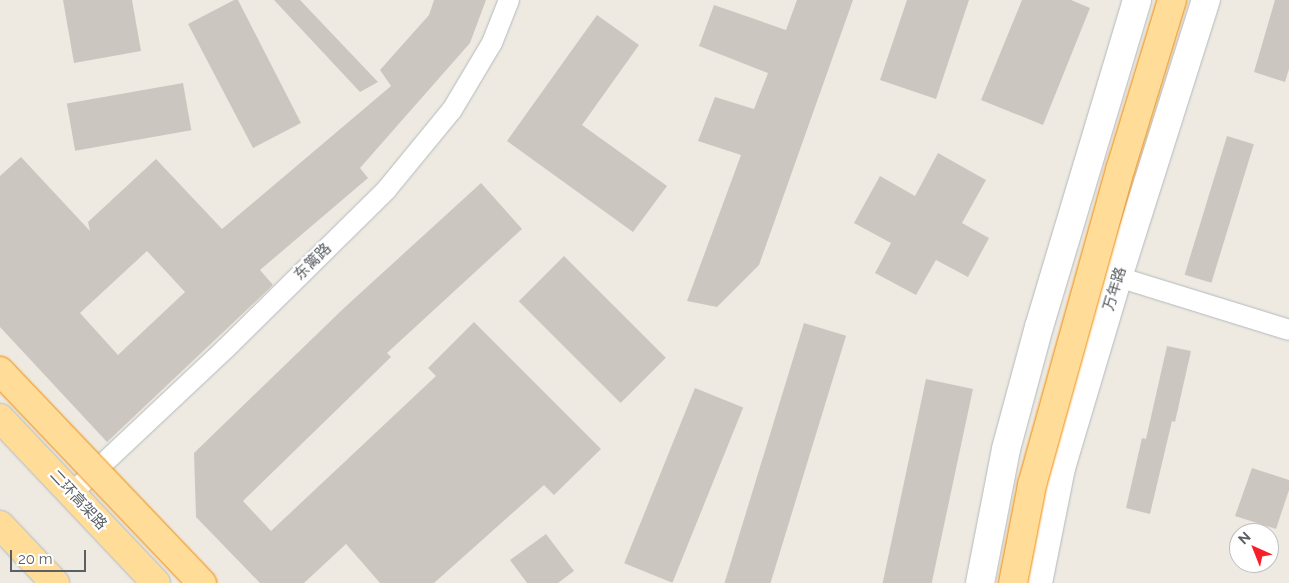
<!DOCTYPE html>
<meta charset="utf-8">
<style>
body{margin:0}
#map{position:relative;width:1289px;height:583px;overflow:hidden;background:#eeeae1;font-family:Raleway,"Noto Sans SC",sans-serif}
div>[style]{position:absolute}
.building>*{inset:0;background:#cbc7c0;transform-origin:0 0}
.roads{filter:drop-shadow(0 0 1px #b4b9bd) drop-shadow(0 0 1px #b4b9bd)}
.minor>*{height:20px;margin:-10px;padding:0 10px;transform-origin:10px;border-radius:10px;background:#fff}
.secondary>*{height:28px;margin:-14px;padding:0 14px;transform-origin:14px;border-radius:14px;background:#fff}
.trunk>*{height:28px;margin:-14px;padding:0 14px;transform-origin:14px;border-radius:14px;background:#ffdc97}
.bridges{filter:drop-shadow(0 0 1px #f08800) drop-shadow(0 0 1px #f08800)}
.trunk-bridge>*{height:28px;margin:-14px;padding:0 14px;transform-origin:14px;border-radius:14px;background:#ffdc97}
span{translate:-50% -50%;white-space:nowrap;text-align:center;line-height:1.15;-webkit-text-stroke:4.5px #fff;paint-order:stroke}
.street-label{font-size:15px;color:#5a5f64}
.north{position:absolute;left:1229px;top:523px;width:50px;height:50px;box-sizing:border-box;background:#fff;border:1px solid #bdbfc1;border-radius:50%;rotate:316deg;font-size:14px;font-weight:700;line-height:20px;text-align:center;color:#5a5f64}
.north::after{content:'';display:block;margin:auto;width:18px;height:22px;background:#f71f28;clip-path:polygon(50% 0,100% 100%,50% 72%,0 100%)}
.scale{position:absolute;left:10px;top:550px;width:76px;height:22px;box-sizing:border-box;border:2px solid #5a5f64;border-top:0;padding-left:6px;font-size:15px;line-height:18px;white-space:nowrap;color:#5a5f64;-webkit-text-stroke:4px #fff;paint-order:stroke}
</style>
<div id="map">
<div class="building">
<i style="clip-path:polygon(63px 0,132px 0,141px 51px,74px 63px)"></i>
<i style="clip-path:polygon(234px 0,238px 0,301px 123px,253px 148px,188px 24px)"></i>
<i style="clip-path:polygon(274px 0,300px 0,378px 82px,360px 92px)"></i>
<i style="clip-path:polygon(evenodd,434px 0,486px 0,470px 43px,360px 168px,368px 178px,260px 270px,273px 285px,107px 442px,0 327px,0 176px,21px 157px,90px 231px,88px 222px,156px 159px,222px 229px,391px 86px,380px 70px,429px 15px,434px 0,147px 251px,185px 292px,118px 355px,80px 313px,147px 251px)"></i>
<i style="clip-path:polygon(797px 0,853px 0,759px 265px,717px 307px,687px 301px,741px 155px,698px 141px,715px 97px,754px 109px,768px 73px,699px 46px,714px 5px,786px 30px)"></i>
<i style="clip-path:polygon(907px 0,969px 0,936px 99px,880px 80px)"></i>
<i style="clip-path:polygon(1022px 0,1071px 0,1090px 8px,1043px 125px,981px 100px)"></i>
<i style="clip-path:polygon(1275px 0,1289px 0,1289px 69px,1285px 82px,1254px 72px)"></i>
<i style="clip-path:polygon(597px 15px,639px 45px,582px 125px,667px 186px,633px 232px,507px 141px)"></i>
<i style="left:183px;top:83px;width:48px;height:118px;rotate:80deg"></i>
<i style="left:1227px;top:136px;width:28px;height:145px;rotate:17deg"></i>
<i style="clip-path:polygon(938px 153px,986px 180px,962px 223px,989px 238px,968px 277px,936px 260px,916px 295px,875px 273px,891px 243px,854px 223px,880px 176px,915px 196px)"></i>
<i style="clip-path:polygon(481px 183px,522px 229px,387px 353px,391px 357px,243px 501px,271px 531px,436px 376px,428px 368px,474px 322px,601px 449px,554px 495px,544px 485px,434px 583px,380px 583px,346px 544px,304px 583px,260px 583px,196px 517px,194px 453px,344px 308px)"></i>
<i style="left:564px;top:256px;width:144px;height:64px;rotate:45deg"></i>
<i style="left:804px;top:323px;width:44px;height:272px;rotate:17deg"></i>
<i style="clip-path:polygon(1167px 346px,1191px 351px,1175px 422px,1172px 421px,1150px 514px,1126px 508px,1142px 438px,1146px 439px)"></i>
<i style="left:926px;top:379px;width:48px;height:209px;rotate:12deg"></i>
<i style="left:695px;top:388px;width:52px;height:189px;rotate:22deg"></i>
<i style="clip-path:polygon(1252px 468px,1289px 480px,1289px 490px,1276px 529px,1235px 516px)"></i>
<i style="clip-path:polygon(546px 534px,574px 571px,558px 583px,527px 583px,510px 560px)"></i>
</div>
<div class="roads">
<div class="minor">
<i style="left:1118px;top:277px;width:179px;rotate:17.2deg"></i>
<i style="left:75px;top:490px;width:207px;rotate:-43.2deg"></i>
<i style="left:226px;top:348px;width:226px;rotate:-44.6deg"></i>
<i style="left:387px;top:189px;width:102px;rotate:-50.6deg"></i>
<i style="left:452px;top:110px;width:78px;rotate:-59.2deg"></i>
<i style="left:492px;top:43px;width:46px;rotate:-68.4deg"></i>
</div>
<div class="secondary">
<i style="left:980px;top:583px;width:136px;rotate:-79deg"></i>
<i style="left:1006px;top:449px;width:126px;rotate:-74.9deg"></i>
<i style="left:1039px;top:327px;width:341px;rotate:-73.3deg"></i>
<i style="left:1038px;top:583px;width:117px;rotate:-78.7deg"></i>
<i style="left:1061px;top:468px;width:199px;rotate:-73.4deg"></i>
<i style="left:1118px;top:277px;width:291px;rotate:-72.4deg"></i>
</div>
<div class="trunk">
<i style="left:0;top:418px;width:227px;rotate:46.6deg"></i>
<i style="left:0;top:525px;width:80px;rotate:46.5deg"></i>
</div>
</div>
<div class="bridges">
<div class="trunk-bridge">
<i style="left:0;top:371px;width:293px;rotate:46.4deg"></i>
<i style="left:1013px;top:583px;width:100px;rotate:-79deg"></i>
<i style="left:1032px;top:485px;width:330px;rotate:-74.4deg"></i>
<i style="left:1121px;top:167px;width:175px;rotate:-73deg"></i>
</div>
</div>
<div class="street-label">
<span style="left:313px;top:262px;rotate:-45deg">东篱路</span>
<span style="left:1115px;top:289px;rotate:-73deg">万年路</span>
<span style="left:78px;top:500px;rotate:47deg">二环高架路</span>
</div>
<div class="north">N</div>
<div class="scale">20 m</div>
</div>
